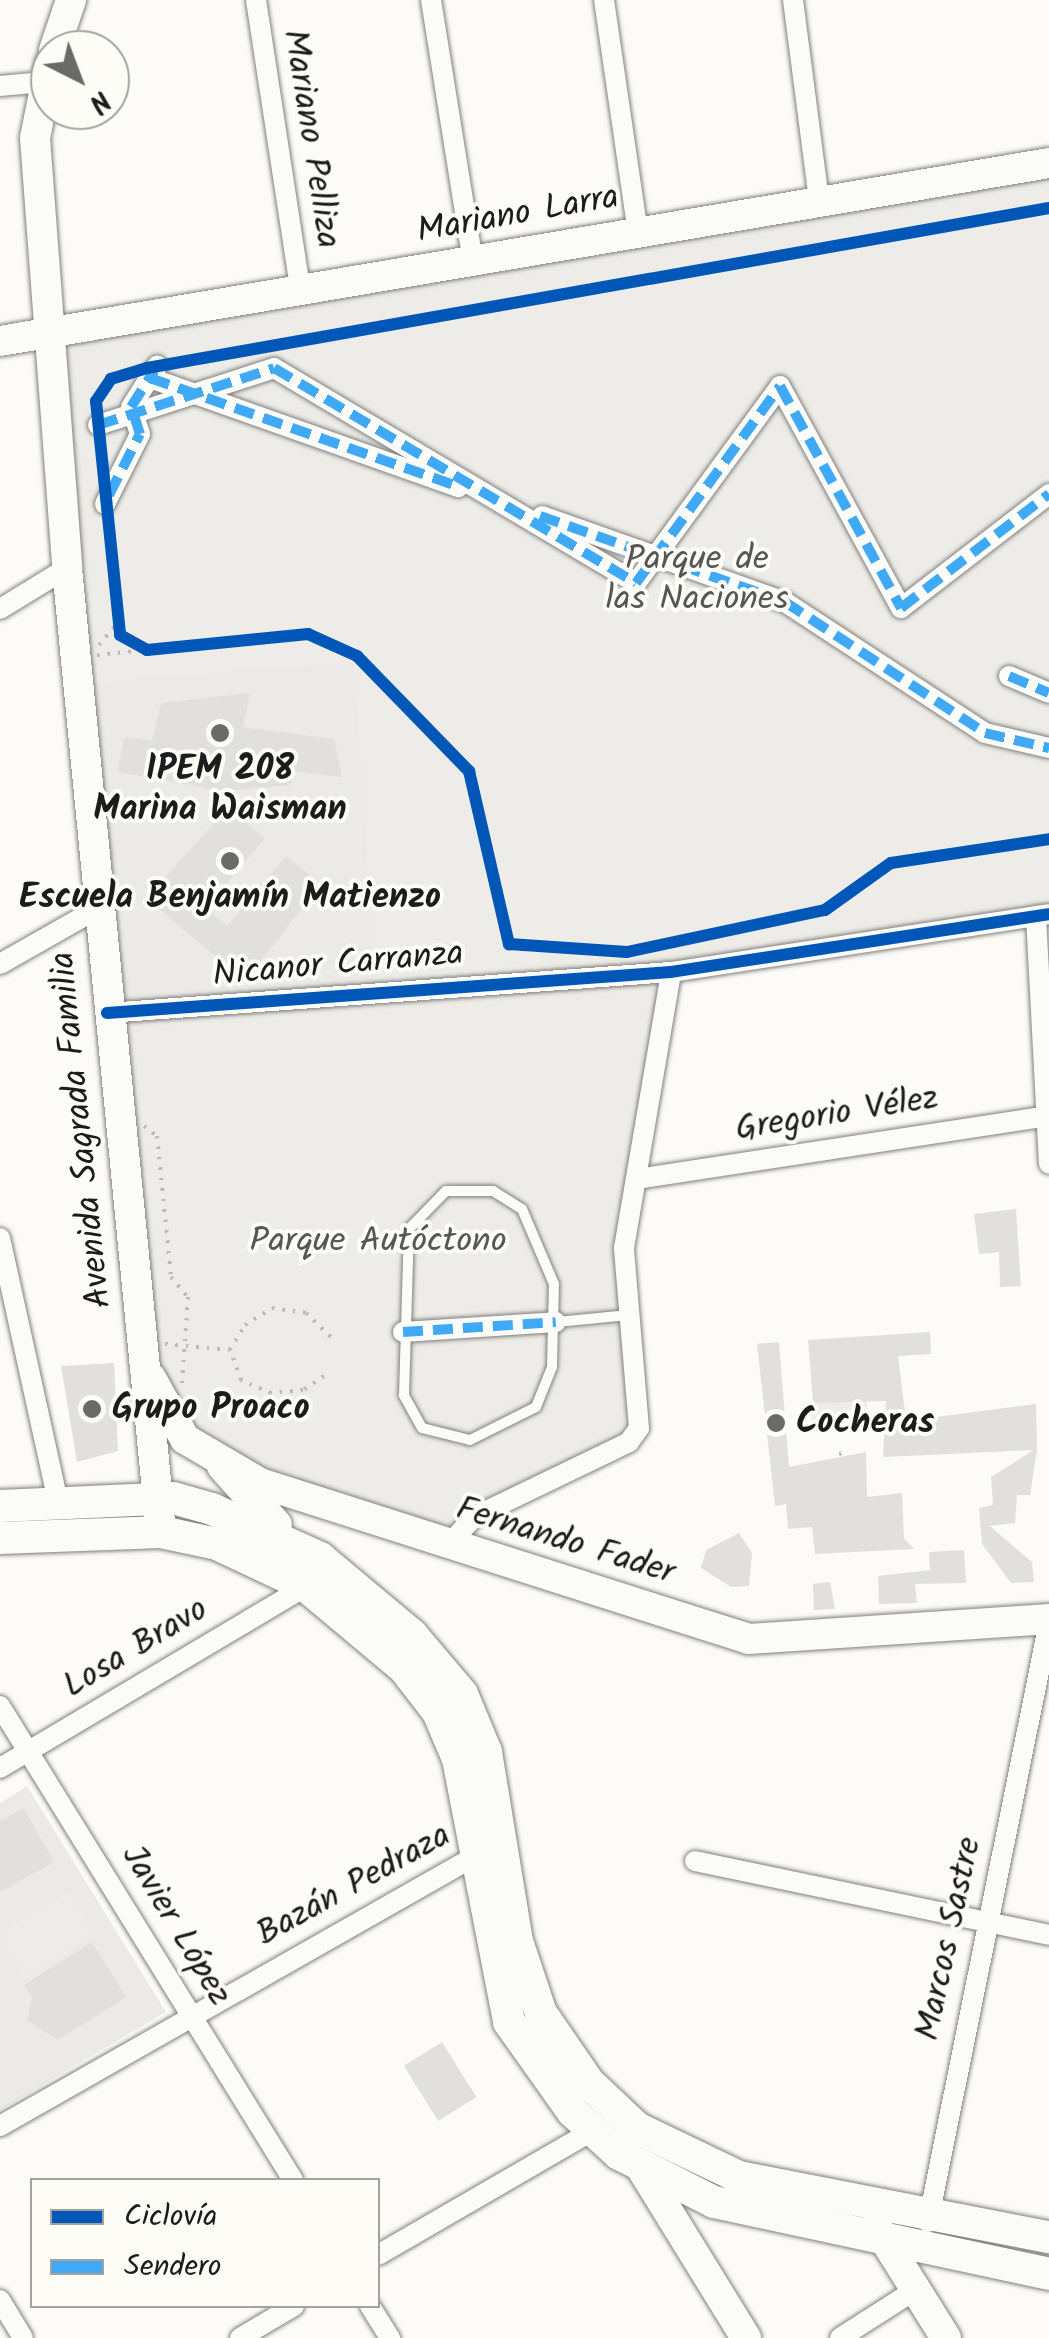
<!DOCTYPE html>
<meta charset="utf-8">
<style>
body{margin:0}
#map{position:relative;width:1049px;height:2338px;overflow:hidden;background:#fcfbf8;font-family:Kalam,sans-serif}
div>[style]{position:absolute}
.built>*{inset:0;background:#ebeae8;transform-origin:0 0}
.green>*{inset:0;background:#edece8;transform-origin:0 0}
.building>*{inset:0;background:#e1e0de;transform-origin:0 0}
.path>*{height:4px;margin-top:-2px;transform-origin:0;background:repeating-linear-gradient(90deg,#bbbab8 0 2.5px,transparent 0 10.5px)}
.roads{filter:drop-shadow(0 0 2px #81807f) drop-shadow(0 0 2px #81807f)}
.lane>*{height:10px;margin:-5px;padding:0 5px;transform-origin:5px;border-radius:5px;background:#fbfbf9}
.street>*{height:20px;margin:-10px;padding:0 10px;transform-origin:10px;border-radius:10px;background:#fbfbf9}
.secondary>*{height:30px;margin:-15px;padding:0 15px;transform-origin:15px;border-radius:15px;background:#fbfbf9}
.primary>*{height:32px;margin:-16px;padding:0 16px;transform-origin:16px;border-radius:16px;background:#fbfbf9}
.quiet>*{height:10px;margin-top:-5px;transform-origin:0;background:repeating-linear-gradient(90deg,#3fa9f5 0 20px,transparent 0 30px)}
.cycleway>*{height:12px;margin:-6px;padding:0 6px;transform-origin:6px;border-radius:6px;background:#0057b8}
.dots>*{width:28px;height:28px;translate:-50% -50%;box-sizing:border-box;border:5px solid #fdfcf7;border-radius:50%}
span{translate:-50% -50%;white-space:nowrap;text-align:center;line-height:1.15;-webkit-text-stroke:8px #fdfcf7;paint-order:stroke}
.street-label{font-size:35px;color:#1c1c1c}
.park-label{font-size:35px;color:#575655}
.poi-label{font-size:35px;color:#1c1c1c;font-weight:700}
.left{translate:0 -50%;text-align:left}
.legend{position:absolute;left:30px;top:2178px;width:350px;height:130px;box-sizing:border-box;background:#fdfcf7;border:2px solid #a3a29f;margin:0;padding:12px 18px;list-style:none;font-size:30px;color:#1c1c1c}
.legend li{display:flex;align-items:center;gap:20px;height:50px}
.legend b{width:50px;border:2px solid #a3a29f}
.north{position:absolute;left:30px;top:30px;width:100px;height:100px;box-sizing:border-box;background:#fdfcf7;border:2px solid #a3a29f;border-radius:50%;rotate:138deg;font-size:28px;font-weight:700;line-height:40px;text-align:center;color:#1c1c1c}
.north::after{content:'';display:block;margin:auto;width:35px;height:45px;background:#6a6a69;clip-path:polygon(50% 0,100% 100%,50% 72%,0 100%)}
</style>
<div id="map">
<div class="built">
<i style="left:354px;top:661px;width:332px;height:279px;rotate:86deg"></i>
<i style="clip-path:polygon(27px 1786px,166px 2012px,0 2110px,0 1803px)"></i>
</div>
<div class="green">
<i style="clip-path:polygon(1049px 163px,1049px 914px,671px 972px,624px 1248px,629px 1442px,474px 1517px,449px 1544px,260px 1483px,159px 1403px,107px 1013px,376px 992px,354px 661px,76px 684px,50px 332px)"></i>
<i style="clip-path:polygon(867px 1365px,867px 1420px,811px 1423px,813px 1403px,859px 1396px)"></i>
<i style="left:68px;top:1893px;width:50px;height:80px;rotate:59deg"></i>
</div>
<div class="building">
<i style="clip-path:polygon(250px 693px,243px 727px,334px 739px,342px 777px,293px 771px,291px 785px,224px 791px,117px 772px,125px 737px,152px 741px,161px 703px)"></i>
<i style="clip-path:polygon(228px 808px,265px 838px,206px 908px,227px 926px,286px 856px,321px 884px,256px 967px,246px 958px,234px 972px,146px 898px)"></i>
<i style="clip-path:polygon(1016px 1209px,1021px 1286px,1000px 1287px,999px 1252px,979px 1254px,974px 1214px)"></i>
<i style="clip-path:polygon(930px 1332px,931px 1354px,898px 1356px,906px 1421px,1036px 1404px,1037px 1450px,1030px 1495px,1017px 1495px,1015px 1523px,990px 1526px,1032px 1562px,1034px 1582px,1011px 1583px,982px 1544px,979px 1508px,993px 1505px,991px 1477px,1034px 1450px,883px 1457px,886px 1401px,813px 1403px,808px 1340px)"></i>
<i style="clip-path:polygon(779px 1342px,789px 1467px,866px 1452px,867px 1497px,902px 1493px,904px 1538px,914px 1549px,815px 1554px,812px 1527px,788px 1529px,786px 1504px,775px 1506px,757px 1344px)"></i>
<i style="clip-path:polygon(114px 1363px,118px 1451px,77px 1462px,61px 1366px)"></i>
<i style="clip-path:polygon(739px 1533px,752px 1553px,749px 1586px,731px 1587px,701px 1568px,706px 1550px)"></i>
<i style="clip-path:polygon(964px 1550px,966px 1583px,915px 1584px,917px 1603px,879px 1604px,878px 1576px,930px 1570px,929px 1552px)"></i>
<i style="clip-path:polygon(830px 1582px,835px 1609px,814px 1610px,813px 1584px)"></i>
<i style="clip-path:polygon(24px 1808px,54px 1862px,0 1892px,0 1821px)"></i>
<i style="clip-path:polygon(92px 1942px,126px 1997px,58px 2040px,27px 2020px,32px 1998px,24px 1985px)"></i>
<i style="left:442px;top:2042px;width:65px;height:45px;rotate:58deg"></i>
</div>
<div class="path">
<i style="left:99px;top:645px;width:25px;rotate:-50deg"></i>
<i style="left:97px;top:655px;width:50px;rotate:-5.7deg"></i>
<i style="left:144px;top:1126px;width:16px;rotate:38deg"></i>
<i style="left:157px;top:1136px;width:142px;rotate:84.3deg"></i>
<i style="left:171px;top:1277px;width:26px;rotate:50deg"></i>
<i style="left:188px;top:1297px;width:86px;rotate:94deg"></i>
<i style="left:165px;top:1344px;width:65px;rotate:5.3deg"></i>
<i style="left:324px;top:1376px;width:25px;rotate:146deg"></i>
<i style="left:303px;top:1390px;width:32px;rotate:175deg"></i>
<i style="left:271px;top:1393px;width:33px;rotate:-157deg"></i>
<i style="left:241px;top:1380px;width:32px;rotate:-110deg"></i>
<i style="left:230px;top:1350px;width:29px;rotate:-59deg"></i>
<i style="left:245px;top:1325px;width:32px;rotate:-32deg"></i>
<i style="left:272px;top:1308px;width:34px;rotate:8deg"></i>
<i style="left:306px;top:1313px;width:35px;rotate:44deg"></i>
<i style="left:839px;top:1454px;width:7px;rotate:-16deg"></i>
</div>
<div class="roads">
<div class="lane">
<i style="left:446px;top:1191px;width:47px"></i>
<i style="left:493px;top:1191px;width:34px;rotate:32deg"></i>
<i style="left:522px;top:1209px;width:82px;rotate:66.9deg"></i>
<i style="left:554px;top:1284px;width:83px;rotate:91.4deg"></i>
<i style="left:552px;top:1367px;width:43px;rotate:111.8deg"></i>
<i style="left:536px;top:1407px;width:74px;rotate:153.4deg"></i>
<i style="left:470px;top:1440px;width:49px;rotate:-166deg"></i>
<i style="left:422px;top:1428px;width:38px;rotate:-119deg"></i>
<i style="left:404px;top:1395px;width:166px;rotate:-88.3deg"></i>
<i style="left:409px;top:1229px;width:53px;rotate:-45.8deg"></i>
<i style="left:557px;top:1322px;width:72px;rotate:-5.6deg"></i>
</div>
<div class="street">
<i style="left:256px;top:0;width:292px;rotate:81.3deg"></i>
<i style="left:431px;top:0;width:264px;rotate:80.9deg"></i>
<i style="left:604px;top:0;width:234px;rotate:81.7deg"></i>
<i style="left:793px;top:0;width:203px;rotate:82.6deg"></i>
<i style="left:0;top:86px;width:44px;rotate:-5.2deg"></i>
<i style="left:150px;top:378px;width:327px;rotate:19.5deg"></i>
<i style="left:98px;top:425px;width:185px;rotate:-17.9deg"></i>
<i style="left:274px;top:368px;width:421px;rotate:30.7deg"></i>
<i style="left:636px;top:583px;width:244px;rotate:-53.8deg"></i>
<i style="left:780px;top:386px;width:253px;rotate:61.4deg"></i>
<i style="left:901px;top:608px;width:187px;rotate:-37.6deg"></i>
<i style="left:105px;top:504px;width:78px;rotate:-63.4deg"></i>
<i style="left:140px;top:434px;width:28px;rotate:-108deg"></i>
<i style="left:131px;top:407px;width:49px;rotate:-57.6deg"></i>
<i style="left:542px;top:516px;width:258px;rotate:19.5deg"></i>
<i style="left:785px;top:602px;width:239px;rotate:33.2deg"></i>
<i style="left:985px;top:733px;width:66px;rotate:13.2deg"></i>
<i style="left:0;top:609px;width:79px;rotate:-31.5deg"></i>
<i style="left:1009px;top:676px;width:43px;rotate:23deg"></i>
<i style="left:1036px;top:916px;width:248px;rotate:87deg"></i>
<i style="left:0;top:964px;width:112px;rotate:-29.6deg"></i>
<i style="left:107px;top:1013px;width:565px;rotate:-4.16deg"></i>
<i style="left:671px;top:972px;width:382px;rotate:-8.7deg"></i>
<i style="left:636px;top:1179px;width:418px;rotate:-8.7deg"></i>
<i style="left:0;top:1238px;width:270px;rotate:77.6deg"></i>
<i style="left:403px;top:1332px;width:153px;rotate:-3.7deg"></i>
<i style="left:449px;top:1544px;width:37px;rotate:-47deg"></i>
<i style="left:474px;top:1517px;width:172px;rotate:-25.8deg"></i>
<i style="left:629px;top:1442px;width:17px;rotate:-54deg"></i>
<i style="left:639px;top:1428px;width:181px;rotate:-94.8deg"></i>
<i style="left:624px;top:1248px;width:280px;rotate:-80.3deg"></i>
<i style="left:0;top:1706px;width:557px;rotate:58.28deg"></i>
<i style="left:0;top:1768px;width:356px;rotate:-30.7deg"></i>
<i style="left:695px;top:1861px;width:362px;rotate:11.8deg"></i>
<i style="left:0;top:2126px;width:551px;rotate:-29.59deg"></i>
<i style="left:928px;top:2222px;width:612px;rotate:-78.6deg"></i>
<i style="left:378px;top:2255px;width:247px;rotate:-30.1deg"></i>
<i style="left:0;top:2300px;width:44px;rotate:58.8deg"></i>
<i style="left:370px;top:2306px;width:38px;rotate:58deg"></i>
<i style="left:240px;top:2338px;width:63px;rotate:-30.7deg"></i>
<i style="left:840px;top:2338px;width:89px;rotate:-32.6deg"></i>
</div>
<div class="secondary">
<i style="left:54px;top:50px;width:53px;rotate:-71.2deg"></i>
<i style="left:50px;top:63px;width:76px;rotate:101.3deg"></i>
<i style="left:35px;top:138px;width:431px;rotate:85.7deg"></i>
<i style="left:67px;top:568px;width:969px;rotate:84.43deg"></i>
<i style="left:0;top:341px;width:1064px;rotate:-9.63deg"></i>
<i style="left:151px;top:1378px;width:70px;rotate:60.9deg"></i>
<i style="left:185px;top:1439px;width:87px;rotate:30.4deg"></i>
<i style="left:260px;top:1483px;width:513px;rotate:17.69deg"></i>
<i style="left:749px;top:1639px;width:301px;rotate:-3.8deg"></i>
<i style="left:643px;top:2171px;width:196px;rotate:58.3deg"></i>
<i style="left:876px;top:2226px;width:132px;rotate:58deg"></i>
</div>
<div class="primary">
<i style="left:223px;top:1466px;width:79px;rotate:48.1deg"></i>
<i style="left:0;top:1506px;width:173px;rotate:-2.6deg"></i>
<i style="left:173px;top:1498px;width:41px;rotate:15.8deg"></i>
<i style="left:212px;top:1509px;width:119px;rotate:24.4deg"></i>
<i style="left:320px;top:1558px;width:120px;rotate:39.9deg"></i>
<i style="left:412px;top:1635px;width:77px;rotate:49.7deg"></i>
<i style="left:462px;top:1694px;width:63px;rotate:67.5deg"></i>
<i style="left:486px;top:1752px;width:192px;rotate:80.7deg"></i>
<i style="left:517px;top:1941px;width:76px;rotate:71.6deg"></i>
<i style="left:541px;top:2013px;width:85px;rotate:55.6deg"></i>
<i style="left:589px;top:2083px;width:66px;rotate:43.2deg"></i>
<i style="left:637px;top:2128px;width:113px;rotate:25.7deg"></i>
<i style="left:739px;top:2177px;width:316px;rotate:11deg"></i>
<i style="left:0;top:1538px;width:161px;rotate:-2.1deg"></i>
<i style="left:161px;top:1532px;width:57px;rotate:12.1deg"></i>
<i style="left:217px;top:1544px;width:98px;rotate:25.3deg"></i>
<i style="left:306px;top:1586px;width:128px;rotate:39.9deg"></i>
<i style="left:404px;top:1668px;width:56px;rotate:52.3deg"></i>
<i style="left:438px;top:1712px;width:51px;rotate:66.9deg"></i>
<i style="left:458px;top:1759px;width:268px;rotate:79deg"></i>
<i style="left:509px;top:2022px;width:110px;rotate:54.6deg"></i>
<i style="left:573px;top:2112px;width:62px;rotate:42.4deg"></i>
<i style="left:619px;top:2154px;width:106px;rotate:26.8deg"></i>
<i style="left:714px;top:2202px;width:343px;rotate:12.1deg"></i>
</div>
</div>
<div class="quiet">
<i style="left:150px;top:378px;width:329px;rotate:19.4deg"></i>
<i style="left:98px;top:425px;width:185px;rotate:-17.9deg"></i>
<i style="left:274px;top:368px;width:421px;rotate:30.7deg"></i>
<i style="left:636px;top:583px;width:244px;rotate:-53.8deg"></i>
<i style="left:780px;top:386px;width:253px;rotate:61.4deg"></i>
<i style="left:901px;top:608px;width:187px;rotate:-37.6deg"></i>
<i style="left:109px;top:495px;width:68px;rotate:-63.1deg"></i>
<i style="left:140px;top:434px;width:28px;rotate:-108deg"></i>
<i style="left:131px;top:407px;width:43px;rotate:-57.4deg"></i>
<i style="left:540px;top:516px;width:260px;rotate:19.3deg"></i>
<i style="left:785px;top:602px;width:239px;rotate:33.2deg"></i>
<i style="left:985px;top:733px;width:66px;rotate:13.2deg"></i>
<i style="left:1009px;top:676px;width:43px;rotate:23deg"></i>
<i style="left:403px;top:1332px;width:153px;rotate:-3.7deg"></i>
</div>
<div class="cycleway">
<i style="left:1049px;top:208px;width:916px;rotate:169.94deg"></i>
<i style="left:147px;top:368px;width:38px;rotate:163deg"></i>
<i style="left:111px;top:379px;width:27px;rotate:124deg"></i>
<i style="left:96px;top:401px;width:235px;rotate:84.1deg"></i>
<i style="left:120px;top:635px;width:31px;rotate:29deg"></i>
<i style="left:147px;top:650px;width:162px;rotate:-5.7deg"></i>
<i style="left:308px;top:634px;width:54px;rotate:24.2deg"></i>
<i style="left:357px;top:656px;width:161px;rotate:45.8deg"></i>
<i style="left:469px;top:771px;width:178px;rotate:77deg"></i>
<i style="left:509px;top:944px;width:118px;rotate:3.9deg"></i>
<i style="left:627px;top:952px;width:202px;rotate:-12deg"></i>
<i style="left:825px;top:910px;width:81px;rotate:-35.5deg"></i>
<i style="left:891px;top:863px;width:160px;rotate:-8.6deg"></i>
<i style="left:107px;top:1013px;width:565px;rotate:-4.16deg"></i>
<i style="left:671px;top:972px;width:382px;rotate:-8.7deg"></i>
</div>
<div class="dots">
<i style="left:220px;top:733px;background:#6a6a69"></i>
<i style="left:230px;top:861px;background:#6a6a69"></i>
<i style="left:92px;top:1409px;background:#6a6a69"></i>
<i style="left:776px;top:1423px;background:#6a6a69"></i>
</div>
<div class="street-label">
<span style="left:310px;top:139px;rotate:81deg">Mariano Pelliza</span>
<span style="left:518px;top:215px;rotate:-10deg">Mariano Larra</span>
<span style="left:338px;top:965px;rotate:-5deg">Nicanor Carranza</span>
<span style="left:837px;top:1115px;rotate:-9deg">Gregorio Vélez</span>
<span style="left:82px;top:1130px;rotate:-96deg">Avenida Sagrada Familia</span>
<span style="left:565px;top:1542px;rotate:17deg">Fernando Fader</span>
<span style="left:136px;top:1649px;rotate:-31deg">Losa Bravo</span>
<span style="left:354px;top:1886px;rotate:-29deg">Bazán Pedraza</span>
<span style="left:175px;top:1926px;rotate:59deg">Javier López</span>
<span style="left:950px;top:1939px;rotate:-78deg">Marcos Sastre</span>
</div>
<div class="park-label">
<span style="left:697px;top:580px">Parque de<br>las Naciones</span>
<span style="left:378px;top:1242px">Parque Autóctono</span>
</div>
<div class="poi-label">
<span style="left:220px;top:790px">IPEM 208<br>Marina Waisman</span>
<span style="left:230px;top:898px">Escuela Benjamín Matienzo</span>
<span class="left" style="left:112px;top:1409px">Grupo Proaco</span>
<span class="left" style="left:796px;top:1423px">Cocheras</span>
</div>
<ul class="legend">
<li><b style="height:12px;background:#0057b8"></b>Ciclovía</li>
<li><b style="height:12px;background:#3fa9f5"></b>Sendero</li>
</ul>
<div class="north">N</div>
</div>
